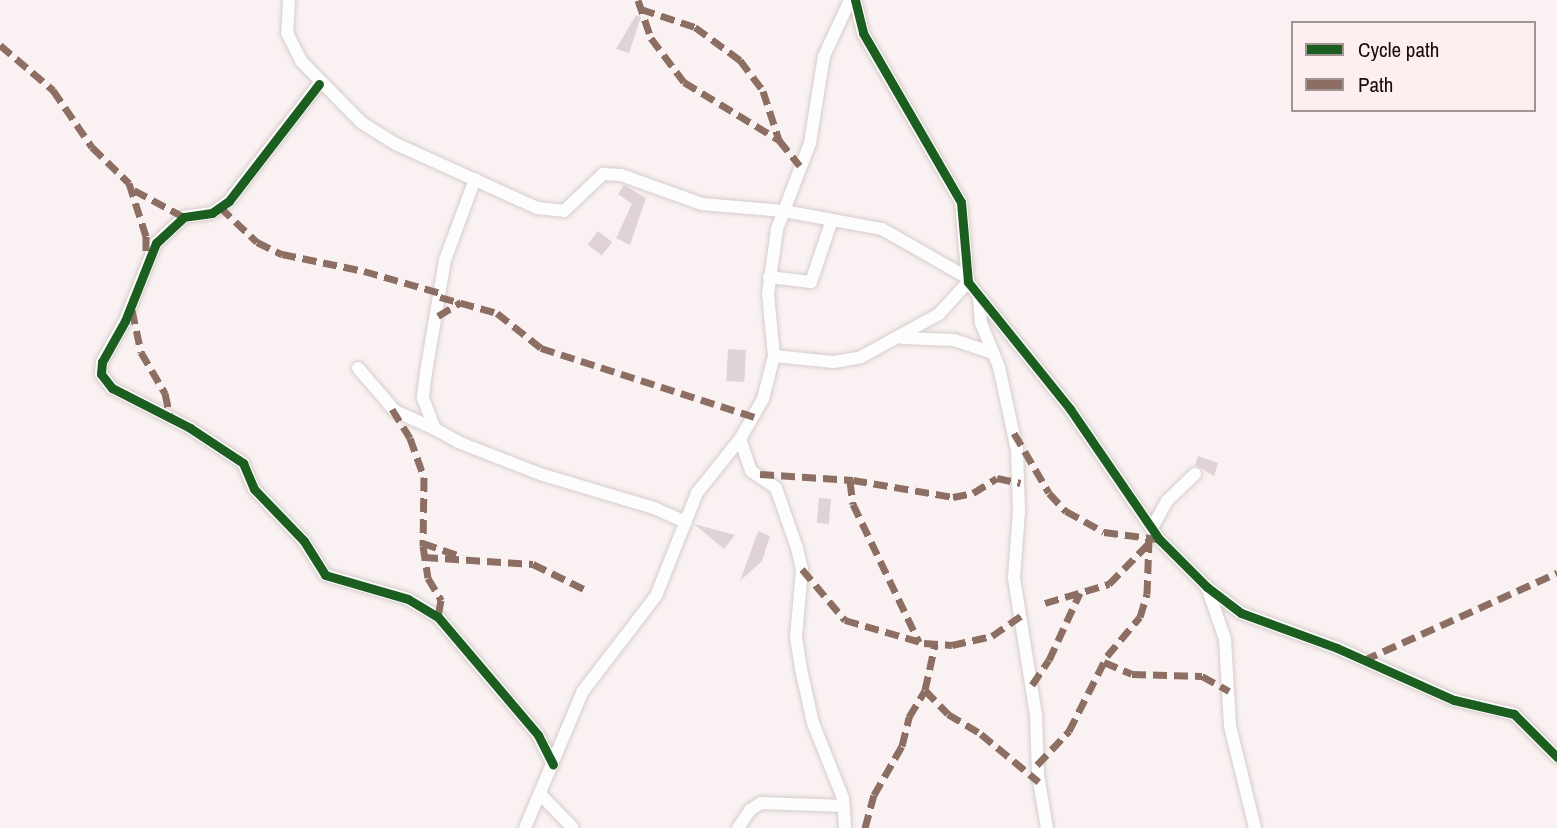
<!DOCTYPE html>
<style>
body{margin:0}
#map{position:relative;width:1557px;height:828px;overflow:hidden;background:#faf2f2;font-family:"Archivo Narrow",sans-serif}
div>[style]{position:absolute}
.building>*{inset:0;background:#dfd3d8;transform-origin:0 0}
.roads{filter:drop-shadow(0 0 2px #d6cccc) drop-shadow(0 0 2px #d6cccc)}
.minor>*{height:12px;margin:-6px;padding:0 6px;transform-origin:6px;border-radius:6px;background:#fefdfd}
.quiet>*{height:7px;margin-top:-3.5px;transform-origin:0;background:repeating-linear-gradient(90deg,#8d6e63 0 14px,transparent 0 21px)}
.cycleway>*{height:9px;margin:-4.5px;padding:0 4.5px;transform-origin:4.5px;border-radius:4.5px;background:#1b5e20}
span{translate:-50% -50%;white-space:nowrap;text-align:center;line-height:1.15;-webkit-text-stroke:7px #fdefef;paint-order:stroke}
.legend{position:absolute;left:1291px;top:21px;width:245px;height:91px;box-sizing:border-box;background:#fdefef;border:2px solid #a19494;margin:0;padding:9px 12px;list-style:none;font-size:21px;color:#160c0c}
.legend li{display:flex;align-items:center;gap:14px;height:35px}
.legend b{width:35px;border:2px solid #a19494}
</style>
<div id="map">
<div class="building">
<i style="clip-path:polygon(636px 15px,641px 17px,629px 53px,616px 49px)"></i>
<i style="clip-path:polygon(624px 185px,646px 198px,630px 245px,616px 238px,632px 204px,618px 194px)"></i>
<i style="left:598px;top:231px;width:18px;height:17px;rotate:38deg"></i>
<i style="left:728px;top:349px;width:18px;height:32px;rotate:3deg"></i>
<i style="clip-path:polygon(1198px 456px,1218px 463px,1214px 476px,1195px 465px)"></i>
<i style="left:819px;top:498px;width:12px;height:25px;rotate:5deg"></i>
<i style="clip-path:polygon(694px 524px,735px 535px,724px 549px)"></i>
<i style="clip-path:polygon(758px 531px,770px 536px,762px 561px,740px 581px)"></i>
</div>
<div class="roads">
<div class="minor">
<i style="left:289px;top:0;width:33px;rotate:93deg"></i>
<i style="left:287px;top:33px;width:31px;rotate:63deg"></i>
<i style="left:301px;top:61px;width:87px;rotate:45.5deg"></i>
<i style="left:362px;top:123px;width:40px;rotate:32deg"></i>
<i style="left:396px;top:144px;width:155px;rotate:24.4deg"></i>
<i style="left:537px;top:208px;width:27px;rotate:6deg"></i>
<i style="left:564px;top:211px;width:54px;rotate:-43.5deg"></i>
<i style="left:603px;top:174px;width:18px;rotate:3deg"></i>
<i style="left:621px;top:175px;width:86px;rotate:19.7deg"></i>
<i style="left:702px;top:204px;width:82px;rotate:4.9deg"></i>
<i style="left:784px;top:211px;width:100px;rotate:10.4deg"></i>
<i style="left:882px;top:229px;width:99px;rotate:29.7deg"></i>
<i style="left:855px;top:0;width:34px;rotate:76deg"></i>
<i style="left:863px;top:33px;width:195px;rotate:59.9deg"></i>
<i style="left:961px;top:202px;width:80px;rotate:85deg"></i>
<i style="left:968px;top:282px;width:163px;rotate:51.2deg"></i>
<i style="left:1070px;top:409px;width:158px;rotate:55.6deg"></i>
<i style="left:1159px;top:539px;width:68px;rotate:45deg"></i>
<i style="left:1207px;top:587px;width:43px;rotate:37.4deg"></i>
<i style="left:1241px;top:613px;width:102px;rotate:20deg"></i>
<i style="left:1337px;top:648px;width:128px;rotate:24deg"></i>
<i style="left:1454px;top:700px;width:62px;rotate:13.1deg"></i>
<i style="left:1514px;top:714px;width:61px;rotate:45deg"></i>
<i style="left:319px;top:84px;width:148px;rotate:127.6deg"></i>
<i style="left:229px;top:201px;width:21px;rotate:145deg"></i>
<i style="left:212px;top:213px;width:28px;rotate:172deg"></i>
<i style="left:184px;top:217px;width:38px;rotate:137deg"></i>
<i style="left:156px;top:243px;width:84px;rotate:111.7deg"></i>
<i style="left:125px;top:321px;width:47px;rotate:119.3deg"></i>
<i style="left:102px;top:362px;width:12px;rotate:95deg"></i>
<i style="left:101px;top:374px;width:18px;rotate:52deg"></i>
<i style="left:112px;top:388px;width:88px;rotate:27.1deg"></i>
<i style="left:190px;top:428px;width:64px;rotate:33.4deg"></i>
<i style="left:243px;top:463px;width:28px;rotate:67deg"></i>
<i style="left:254px;top:489px;width:72px;rotate:46.1deg"></i>
<i style="left:304px;top:541px;width:40px;rotate:58deg"></i>
<i style="left:325px;top:575px;width:86px;rotate:16.1deg"></i>
<i style="left:408px;top:599px;width:35px;rotate:31deg"></i>
<i style="left:438px;top:617px;width:155px;rotate:49.7deg"></i>
<i style="left:538px;top:735px;width:33px;rotate:63deg"></i>
<i style="left:475px;top:179px;width:86px;rotate:110.3deg"></i>
<i style="left:445px;top:260px;width:114px;rotate:99.6deg"></i>
<i style="left:426px;top:372px;width:26px;rotate:97deg"></i>
<i style="left:423px;top:398px;width:33px;rotate:69deg"></i>
<i style="left:435px;top:429px;width:26px;rotate:29deg"></i>
<i style="left:458px;top:442px;width:88px;rotate:21.3deg"></i>
<i style="left:540px;top:474px;width:119px;rotate:16.6deg"></i>
<i style="left:654px;top:508px;width:35px;rotate:24deg"></i>
<i style="left:769px;top:277px;width:42px;rotate:6.8deg"></i>
<i style="left:811px;top:282px;width:62px;rotate:-71.3deg"></i>
<i style="left:979px;top:297px;width:26px;rotate:86deg"></i>
<i style="left:981px;top:323px;width:48px;rotate:67.8deg"></i>
<i style="left:999px;top:367px;width:85px;rotate:77.8deg"></i>
<i style="left:1017px;top:450px;width:61px;rotate:88.1deg"></i>
<i style="left:1019px;top:511px;width:67px;rotate:94.3deg"></i>
<i style="left:1014px;top:578px;width:139px;rotate:80.9deg"></i>
<i style="left:1036px;top:715px;width:60px;rotate:88.1deg"></i>
<i style="left:1038px;top:775px;width:54px;rotate:80.4deg"></i>
<i style="left:902px;top:338px;width:52px;rotate:2.2deg"></i>
<i style="left:954px;top:340px;width:41px;rotate:18.4deg"></i>
<i style="left:774px;top:356px;width:60px;rotate:5.7deg"></i>
<i style="left:834px;top:362px;width:27px;rotate:-10deg"></i>
<i style="left:861px;top:357px;width:89px;rotate:-28.9deg"></i>
<i style="left:939px;top:314px;width:43px;rotate:-47.8deg"></i>
<i style="left:358px;top:368px;width:57px;rotate:49.3deg"></i>
<i style="left:395px;top:411px;width:44px;rotate:24.2deg"></i>
<i style="left:740px;top:439px;width:34px;rotate:71deg"></i>
<i style="left:751px;top:471px;width:30px;rotate:34deg"></i>
<i style="left:776px;top:488px;width:64px;rotate:70.7deg"></i>
<i style="left:797px;top:548px;width:22px;rotate:77deg"></i>
<i style="left:802px;top:569px;width:68px;rotate:95deg"></i>
<i style="left:796px;top:637px;width:32px;rotate:81deg"></i>
<i style="left:801px;top:669px;width:55px;rotate:77.5deg"></i>
<i style="left:813px;top:723px;width:81px;rotate:68.2deg"></i>
<i style="left:843px;top:798px;width:30px;rotate:86deg"></i>
<i style="left:1152px;top:528px;width:31px;rotate:-61deg"></i>
<i style="left:1167px;top:501px;width:39px;rotate:-44deg"></i>
<i style="left:1207px;top:587px;width:55px;rotate:70.9deg"></i>
<i style="left:1225px;top:639px;width:87px;rotate:86.7deg"></i>
<i style="left:1230px;top:726px;width:105px;rotate:76.2deg"></i>
<i style="left:540px;top:794px;width:47px;rotate:45.9deg"></i>
<i style="left:525px;top:828px;width:149px;rotate:-67.1deg"></i>
<i style="left:583px;top:691px;width:120px;rotate:-52.5deg"></i>
<i style="left:656px;top:596px;width:111px;rotate:-68.3deg"></i>
<i style="left:697px;top:493px;width:69px;rotate:-51.5deg"></i>
<i style="left:740px;top:439px;width:46px;rotate:-60.1deg"></i>
<i style="left:763px;top:399px;width:44px;rotate:-75.7deg"></i>
<i style="left:774px;top:356px;width:62px;rotate:-95.5deg"></i>
<i style="left:768px;top:294px;width:66px;rotate:-82.1deg"></i>
<i style="left:777px;top:229px;width:92px;rotate:-69deg"></i>
<i style="left:810px;top:143px;width:88px;rotate:-80.9deg"></i>
<i style="left:824px;top:56px;width:62px;rotate:-65.1deg"></i>
<i style="left:738px;top:828px;width:22px;rotate:-56deg"></i>
<i style="left:750px;top:810px;width:13px;rotate:-32deg"></i>
<i style="left:761px;top:803px;width:83px;rotate:2.1deg"></i>
</div>
</div>
<div class="quiet">
<i style="left:638px;top:0;width:40px;rotate:71.1deg"></i>
<i style="left:651px;top:38px;width:55px;rotate:53.1deg"></i>
<i style="left:684px;top:82px;width:111px;rotate:31.4deg"></i>
<i style="left:641px;top:9px;width:57px;rotate:18.4deg"></i>
<i style="left:695px;top:27px;width:56px;rotate:36.3deg"></i>
<i style="left:740px;top:60px;width:39px;rotate:53deg"></i>
<i style="left:763px;top:91px;width:52px;rotate:71.9deg"></i>
<i style="left:779px;top:140px;width:33px;rotate:51deg"></i>
<i style="left:0;top:45px;width:70px;rotate:40.3deg"></i>
<i style="left:53px;top:90px;width:69px;rotate:55.6deg"></i>
<i style="left:92px;top:147px;width:52px;rotate:44.2deg"></i>
<i style="left:129px;top:183px;width:56px;rotate:72.2deg"></i>
<i style="left:146px;top:236px;width:19px;rotate:90deg"></i>
<i style="left:134px;top:190px;width:57px;rotate:28.4deg"></i>
<i style="left:220px;top:207px;width:51px;rotate:43.4deg"></i>
<i style="left:257px;top:242px;width:28px;rotate:26deg"></i>
<i style="left:282px;top:254px;width:84px;rotate:11.7deg"></i>
<i style="left:364px;top:271px;width:79px;rotate:16.1deg"></i>
<i style="left:440px;top:297px;width:59px;rotate:15.7deg"></i>
<i style="left:497px;top:313px;width:56px;rotate:38.5deg"></i>
<i style="left:541px;top:348px;width:225px;rotate:17.9deg"></i>
<i style="left:132px;top:310px;width:43px;rotate:77.9deg"></i>
<i style="left:141px;top:352px;width:48px;rotate:59.7deg"></i>
<i style="left:165px;top:393px;width:24px;rotate:78deg"></i>
<i style="left:438px;top:316px;width:27px;rotate:-31deg"></i>
<i style="left:392px;top:409px;width:34px;rotate:58deg"></i>
<i style="left:410px;top:438px;width:41px;rotate:70.3deg"></i>
<i style="left:424px;top:477px;width:69px;rotate:90.8deg"></i>
<i style="left:423px;top:546px;width:32px;rotate:81deg"></i>
<i style="left:428px;top:578px;width:26px;rotate:59deg"></i>
<i style="left:441px;top:600px;width:17px;rotate:100deg"></i>
<i style="left:1014px;top:433px;width:69px;rotate:59.7deg"></i>
<i style="left:1049px;top:493px;width:25px;rotate:47deg"></i>
<i style="left:1066px;top:511px;width:43px;rotate:28.9deg"></i>
<i style="left:1104px;top:532px;width:54px;rotate:7.4deg"></i>
<i style="left:760px;top:474px;width:93px;rotate:3.7deg"></i>
<i style="left:853px;top:480px;width:101px;rotate:9.6deg"></i>
<i style="left:953px;top:497px;width:20px;rotate:-11deg"></i>
<i style="left:973px;top:493px;width:28px;rotate:-32deg"></i>
<i style="left:997px;top:478px;width:24px;rotate:12deg"></i>
<i style="left:850px;top:481px;width:23px;rotate:83deg"></i>
<i style="left:853px;top:504px;width:153px;rotate:64.4deg"></i>
<i style="left:423px;top:543px;width:42px;rotate:19.3deg"></i>
<i style="left:424px;top:557px;width:109px;rotate:3.7deg"></i>
<i style="left:533px;top:564px;width:61px;rotate:26.1deg"></i>
<i style="left:802px;top:569px;width:67px;rotate:49.9deg"></i>
<i style="left:845px;top:620px;width:82px;rotate:16.2deg"></i>
<i style="left:924px;top:643px;width:28px;rotate:4deg"></i>
<i style="left:952px;top:645px;width:41px;rotate:-12.7deg"></i>
<i style="left:992px;top:636px;width:37px;rotate:-35deg"></i>
<i style="left:1045px;top:603px;width:67px;rotate:-16.5deg"></i>
<i style="left:1109px;top:584px;width:57px;rotate:-45.7deg"></i>
<i style="left:1364px;top:660px;width:212px;rotate:-24.3deg"></i>
<i style="left:1104px;top:662px;width:30px;rotate:23deg"></i>
<i style="left:1132px;top:674px;width:70px;rotate:1.6deg"></i>
<i style="left:1202px;top:676px;width:31px;rotate:29deg"></i>
<i style="left:1032px;top:685px;width:30px;rotate:-56deg"></i>
<i style="left:1049px;top:660px;width:74px;rotate:-65.2deg"></i>
<i style="left:925px;top:690px;width:33px;rotate:46deg"></i>
<i style="left:948px;top:714px;width:39px;rotate:31deg"></i>
<i style="left:981px;top:734px;width:75px;rotate:39.6deg"></i>
<i style="left:1037px;top:765px;width:47px;rotate:-46.7deg"></i>
<i style="left:1069px;top:731px;width:84px;rotate:-63.1deg"></i>
<i style="left:1107px;top:656px;width:51px;rotate:-49.8deg"></i>
<i style="left:1140px;top:617px;width:24px;rotate:-73deg"></i>
<i style="left:1147px;top:594px;width:55px;rotate:-87.9deg"></i>
<i style="left:865px;top:828px;width:34px;rotate:-75deg"></i>
<i style="left:874px;top:795px;width:56px;rotate:-60.3deg"></i>
<i style="left:902px;top:746px;width:30px;rotate:-76deg"></i>
<i style="left:909px;top:717px;width:31px;rotate:-59deg"></i>
<i style="left:925px;top:690px;width:46px;rotate:-77.5deg"></i>
</div>
<div class="cycleway">
<i style="left:855px;top:0;width:34px;rotate:76deg"></i>
<i style="left:863px;top:33px;width:195px;rotate:59.9deg"></i>
<i style="left:961px;top:202px;width:80px;rotate:85deg"></i>
<i style="left:968px;top:282px;width:163px;rotate:51.2deg"></i>
<i style="left:1070px;top:409px;width:158px;rotate:55.6deg"></i>
<i style="left:1159px;top:539px;width:68px;rotate:45deg"></i>
<i style="left:1207px;top:587px;width:43px;rotate:37.4deg"></i>
<i style="left:1241px;top:613px;width:102px;rotate:20deg"></i>
<i style="left:1337px;top:648px;width:128px;rotate:24deg"></i>
<i style="left:1454px;top:700px;width:62px;rotate:13.1deg"></i>
<i style="left:1514px;top:714px;width:61px;rotate:45deg"></i>
<i style="left:319px;top:84px;width:148px;rotate:127.6deg"></i>
<i style="left:229px;top:201px;width:21px;rotate:145deg"></i>
<i style="left:212px;top:213px;width:28px;rotate:172deg"></i>
<i style="left:184px;top:217px;width:38px;rotate:137deg"></i>
<i style="left:156px;top:243px;width:84px;rotate:111.7deg"></i>
<i style="left:125px;top:321px;width:47px;rotate:119.3deg"></i>
<i style="left:102px;top:362px;width:12px;rotate:95deg"></i>
<i style="left:101px;top:374px;width:18px;rotate:52deg"></i>
<i style="left:112px;top:388px;width:88px;rotate:27.1deg"></i>
<i style="left:190px;top:428px;width:64px;rotate:33.4deg"></i>
<i style="left:243px;top:463px;width:28px;rotate:67deg"></i>
<i style="left:254px;top:489px;width:72px;rotate:46.1deg"></i>
<i style="left:304px;top:541px;width:40px;rotate:58deg"></i>
<i style="left:325px;top:575px;width:86px;rotate:16.1deg"></i>
<i style="left:408px;top:599px;width:35px;rotate:31deg"></i>
<i style="left:438px;top:617px;width:155px;rotate:49.7deg"></i>
<i style="left:538px;top:735px;width:33px;rotate:63deg"></i>
</div>
<ul class="legend">
<li><b style="height:9px;background:#1b5e20"></b>Cycle path</li>
<li><b style="height:9px;background:#8d6e63"></b>Path</li>
</ul>
</div>
